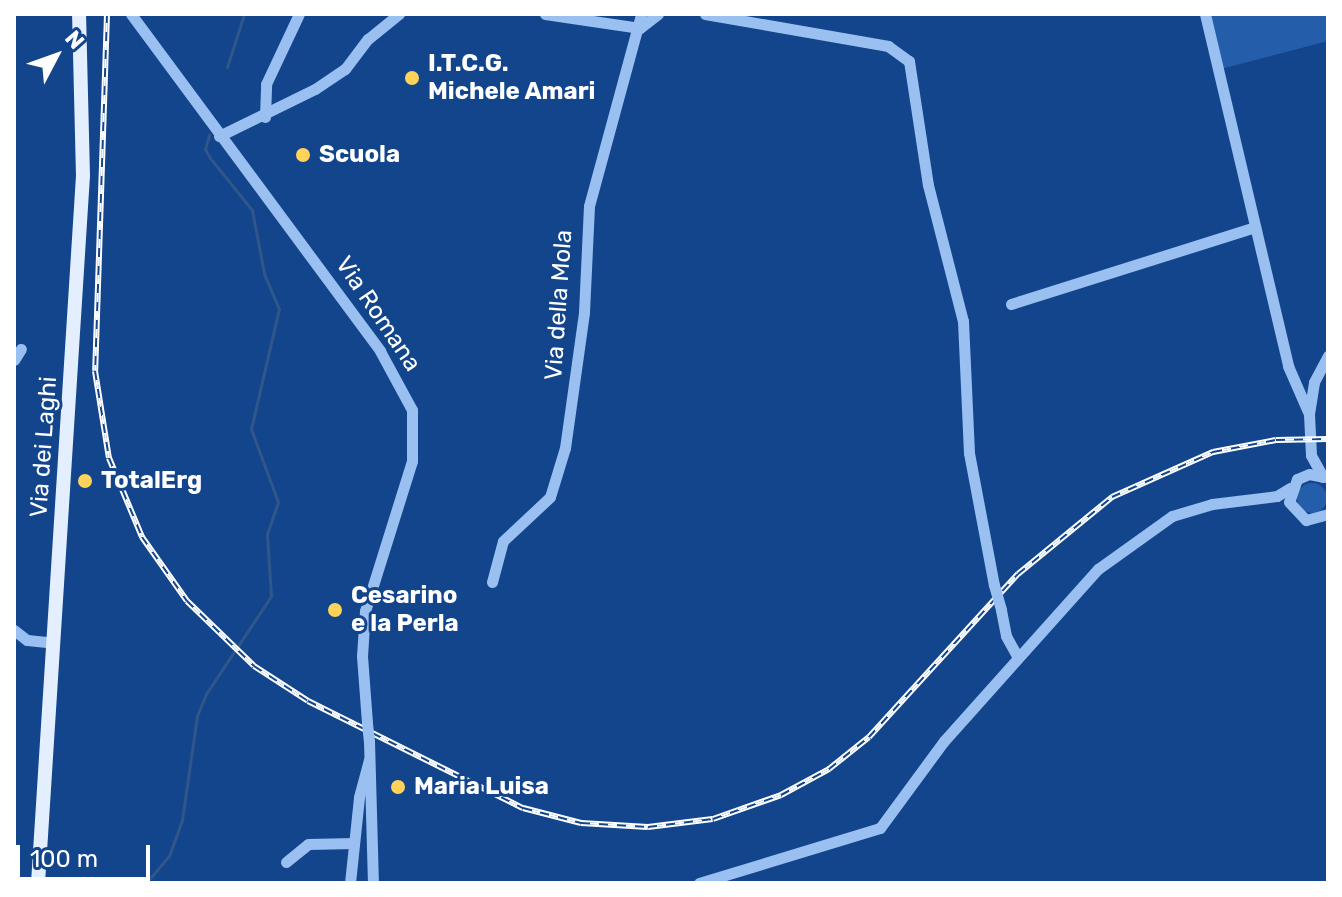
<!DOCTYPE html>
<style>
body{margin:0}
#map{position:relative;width:1342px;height:897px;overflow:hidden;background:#12458b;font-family:Rubik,sans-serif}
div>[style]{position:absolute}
.green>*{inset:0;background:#245eaa}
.round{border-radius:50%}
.stream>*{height:3px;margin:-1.5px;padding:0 1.5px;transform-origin:1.5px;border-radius:1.5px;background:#30568a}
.minor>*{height:11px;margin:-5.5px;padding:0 5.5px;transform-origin:5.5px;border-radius:5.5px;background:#9abff1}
.major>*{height:14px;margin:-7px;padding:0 7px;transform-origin:7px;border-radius:7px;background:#e3eeff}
.rail>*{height:6px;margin-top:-3px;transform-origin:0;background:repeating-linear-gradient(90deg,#12458b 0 9px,#fff 0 18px);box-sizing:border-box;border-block:2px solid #fff}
.minor-bridge>*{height:11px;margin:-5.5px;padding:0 5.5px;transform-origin:5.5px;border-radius:5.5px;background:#9abff1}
.dots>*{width:22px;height:22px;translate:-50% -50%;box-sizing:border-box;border:4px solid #12458b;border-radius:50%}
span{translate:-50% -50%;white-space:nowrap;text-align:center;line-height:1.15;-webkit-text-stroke:6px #12458b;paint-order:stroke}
.poi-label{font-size:24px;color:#fff;font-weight:700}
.left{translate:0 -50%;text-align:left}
.street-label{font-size:24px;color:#fff}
.frame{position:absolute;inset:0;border:16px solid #fff;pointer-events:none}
.north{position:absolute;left:16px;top:16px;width:80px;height:80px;-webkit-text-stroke:6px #12458b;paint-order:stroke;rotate:49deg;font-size:22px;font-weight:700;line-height:32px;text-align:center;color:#fff}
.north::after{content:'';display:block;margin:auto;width:28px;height:36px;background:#fff;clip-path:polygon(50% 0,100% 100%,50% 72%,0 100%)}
.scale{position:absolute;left:16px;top:845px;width:134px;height:36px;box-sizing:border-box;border:4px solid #fff;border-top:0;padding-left:10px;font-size:24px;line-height:28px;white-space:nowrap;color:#fff;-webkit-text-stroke:6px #12458b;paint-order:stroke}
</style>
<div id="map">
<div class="green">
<i style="clip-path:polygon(1205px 14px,1328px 14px,1328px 41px,1217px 70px)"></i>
<i class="round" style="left:1297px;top:483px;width:30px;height:30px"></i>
</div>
<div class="stream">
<i style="left:227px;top:67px;width:56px;rotate:-72.2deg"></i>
<i style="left:146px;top:883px;width:35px;rotate:-50deg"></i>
<i style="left:169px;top:856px;width:38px;rotate:-70deg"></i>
<i style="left:182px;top:820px;width:105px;rotate:-81.8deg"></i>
<i style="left:197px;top:716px;width:24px;rotate:-68deg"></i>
<i style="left:206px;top:694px;width:118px;rotate:-56.4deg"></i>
<i style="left:271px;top:596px;width:62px;rotate:-93.7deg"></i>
<i style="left:267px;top:534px;width:34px;rotate:-71deg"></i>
<i style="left:278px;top:502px;width:78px;rotate:-110.3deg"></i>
<i style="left:251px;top:429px;width:123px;rotate:-76.9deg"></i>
<i style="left:279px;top:309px;width:39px;rotate:-113deg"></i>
<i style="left:264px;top:273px;width:64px;rotate:-100.8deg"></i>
<i style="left:252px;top:210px;width:67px;rotate:-128.9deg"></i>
<i style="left:210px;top:158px;width:10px;rotate:-119deg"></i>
<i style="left:205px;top:149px;width:15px;rotate:-74deg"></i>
</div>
<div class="minor">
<i style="left:131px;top:14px;width:419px;rotate:53.5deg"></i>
<i style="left:380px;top:351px;width:67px;rotate:61.5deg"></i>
<i style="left:412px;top:410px;width:51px;rotate:90deg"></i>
<i style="left:412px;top:461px;width:157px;rotate:107.4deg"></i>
<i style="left:365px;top:611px;width:45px;rotate:93.8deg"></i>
<i style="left:362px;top:656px;width:67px;rotate:85.7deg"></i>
<i style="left:545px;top:14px;width:96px;rotate:8.4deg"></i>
<i style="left:640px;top:28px;width:23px;rotate:-38deg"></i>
<i style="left:705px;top:14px;width:186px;rotate:9.9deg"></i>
<i style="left:888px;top:46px;width:26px;rotate:36deg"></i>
<i style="left:909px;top:61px;width:125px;rotate:81.3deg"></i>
<i style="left:928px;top:185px;width:140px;rotate:75.6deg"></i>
<i style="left:963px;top:321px;width:132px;rotate:87.4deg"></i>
<i style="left:969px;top:453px;width:134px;rotate:79.3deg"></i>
<i style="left:1205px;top:14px;width:362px;rotate:76.7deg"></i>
<i style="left:1288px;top:366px;width:52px;rotate:66.4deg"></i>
<i style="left:265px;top:117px;width:33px;rotate:-88deg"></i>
<i style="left:266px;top:84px;width:77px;rotate:-64.8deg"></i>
<i style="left:219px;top:136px;width:107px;rotate:-26.1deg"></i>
<i style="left:315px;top:89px;width:36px;rotate:-34deg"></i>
<i style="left:345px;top:69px;width:38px;rotate:-53deg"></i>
<i style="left:368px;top:39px;width:40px;rotate:-39deg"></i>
<i style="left:1011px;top:304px;width:256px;rotate:-17.5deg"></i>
<i style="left:14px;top:360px;width:13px;rotate:-58deg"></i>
<i style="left:1323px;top:477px;width:25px;rotate:-119deg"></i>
<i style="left:1311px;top:455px;width:41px;rotate:-92.8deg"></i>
<i style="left:1309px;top:414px;width:32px;rotate:-81deg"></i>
<i style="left:1314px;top:382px;width:30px;rotate:-62deg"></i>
<i style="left:1324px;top:477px;width:15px;rotate:-169deg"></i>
<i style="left:1309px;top:474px;width:13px;rotate:157deg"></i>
<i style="left:1297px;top:479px;width:24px;rotate:109deg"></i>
<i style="left:1289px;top:502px;width:25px;rotate:47deg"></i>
<i style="left:1306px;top:520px;width:23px;rotate:-15deg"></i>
<i style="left:492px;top:582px;width:42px;rotate:-75deg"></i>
<i style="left:503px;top:541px;width:64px;rotate:-43.1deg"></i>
<i style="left:550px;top:497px;width:51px;rotate:-73deg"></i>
<i style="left:565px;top:448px;width:137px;rotate:-82deg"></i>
<i style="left:584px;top:312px;width:106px;rotate:-87.3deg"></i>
<i style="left:589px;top:206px;width:199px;rotate:-74.8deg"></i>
<i style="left:1001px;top:610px;width:26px;rotate:79deg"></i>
<i style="left:1006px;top:636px;width:23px;rotate:61deg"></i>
<i style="left:14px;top:630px;width:16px;rotate:38deg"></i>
<i style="left:27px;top:640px;width:27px;rotate:6deg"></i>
<i style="left:369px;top:741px;width:142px;rotate:88.4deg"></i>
<i style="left:286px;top:862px;width:28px;rotate:-39deg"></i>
<i style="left:308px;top:844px;width:46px;rotate:-1.2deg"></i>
<i style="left:350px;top:883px;width:86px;rotate:-84deg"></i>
<i style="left:359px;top:797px;width:38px;rotate:-75deg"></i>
<i style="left:699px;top:883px;width:189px;rotate:-16.9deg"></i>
<i style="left:880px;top:828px;width:108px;rotate:-53.7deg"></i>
<i style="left:944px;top:741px;width:231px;rotate:-48.2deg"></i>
<i style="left:1098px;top:569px;width:91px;rotate:-35.6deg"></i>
<i style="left:1172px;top:516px;width:42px;rotate:-16.7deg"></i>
<i style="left:1212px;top:504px;width:65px;rotate:-7deg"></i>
<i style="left:1277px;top:496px;width:15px;rotate:-32deg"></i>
</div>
<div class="major">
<i style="left:38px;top:883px;width:708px;rotate:-86.36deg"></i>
<i style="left:83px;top:176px;width:162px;rotate:-91.4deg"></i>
</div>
<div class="rail">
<i style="left:107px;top:14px;width:357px;rotate:91.9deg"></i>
<i style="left:95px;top:371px;width:88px;rotate:80.9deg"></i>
<i style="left:109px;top:458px;width:86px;rotate:67.3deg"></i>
<i style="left:142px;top:537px;width:78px;rotate:54.9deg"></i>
<i style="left:187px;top:601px;width:93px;rotate:44.1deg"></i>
<i style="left:254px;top:666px;width:64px;rotate:32.9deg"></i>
<i style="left:308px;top:701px;width:240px;rotate:26.5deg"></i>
<i style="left:523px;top:808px;width:60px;rotate:14.5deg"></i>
<i style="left:581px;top:823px;width:67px;rotate:3.4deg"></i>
<i style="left:648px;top:827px;width:65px;rotate:-7deg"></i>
<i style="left:713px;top:819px;width:72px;rotate:-19.4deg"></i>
<i style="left:781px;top:795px;width:55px;rotate:-28.4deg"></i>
<i style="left:829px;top:769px;width:51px;rotate:-38.7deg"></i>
<i style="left:869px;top:737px;width:221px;rotate:-47.6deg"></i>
<i style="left:1018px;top:574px;width:122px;rotate:-39.3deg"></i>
<i style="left:1112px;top:497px;width:111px;rotate:-24deg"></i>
<i style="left:1213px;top:452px;width:64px;rotate:-10.8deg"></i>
<i style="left:1276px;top:440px;width:52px;rotate:-1.1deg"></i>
</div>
<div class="minor-bridge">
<i style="left:994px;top:585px;width:26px;rotate:74deg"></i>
<i style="left:367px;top:723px;width:18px;rotate:84deg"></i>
</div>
<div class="dots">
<i style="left:412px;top:78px;background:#ffd259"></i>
<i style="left:303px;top:155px;background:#ffd259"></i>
<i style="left:85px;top:481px;background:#ffd259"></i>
<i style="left:335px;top:610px;background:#ffd259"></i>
<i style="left:398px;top:787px;background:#ffd259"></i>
</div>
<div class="poi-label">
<span class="left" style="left:428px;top:78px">I.T.C.G.<br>Michele Amari</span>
<span class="left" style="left:319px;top:155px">Scuola</span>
<span class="left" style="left:101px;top:481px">TotalErg</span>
<span class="left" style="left:351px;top:610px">Cesarino<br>e la Perla</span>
<span class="left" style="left:414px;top:787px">Maria Luisa</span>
</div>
<div class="street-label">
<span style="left:559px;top:305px;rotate:-86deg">Via della Mola</span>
<span style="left:378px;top:314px;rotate:56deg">Via Romana</span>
<span style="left:44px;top:447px;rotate:-86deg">Via dei Laghi</span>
</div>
<div class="frame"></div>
<div class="north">N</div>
<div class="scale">100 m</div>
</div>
